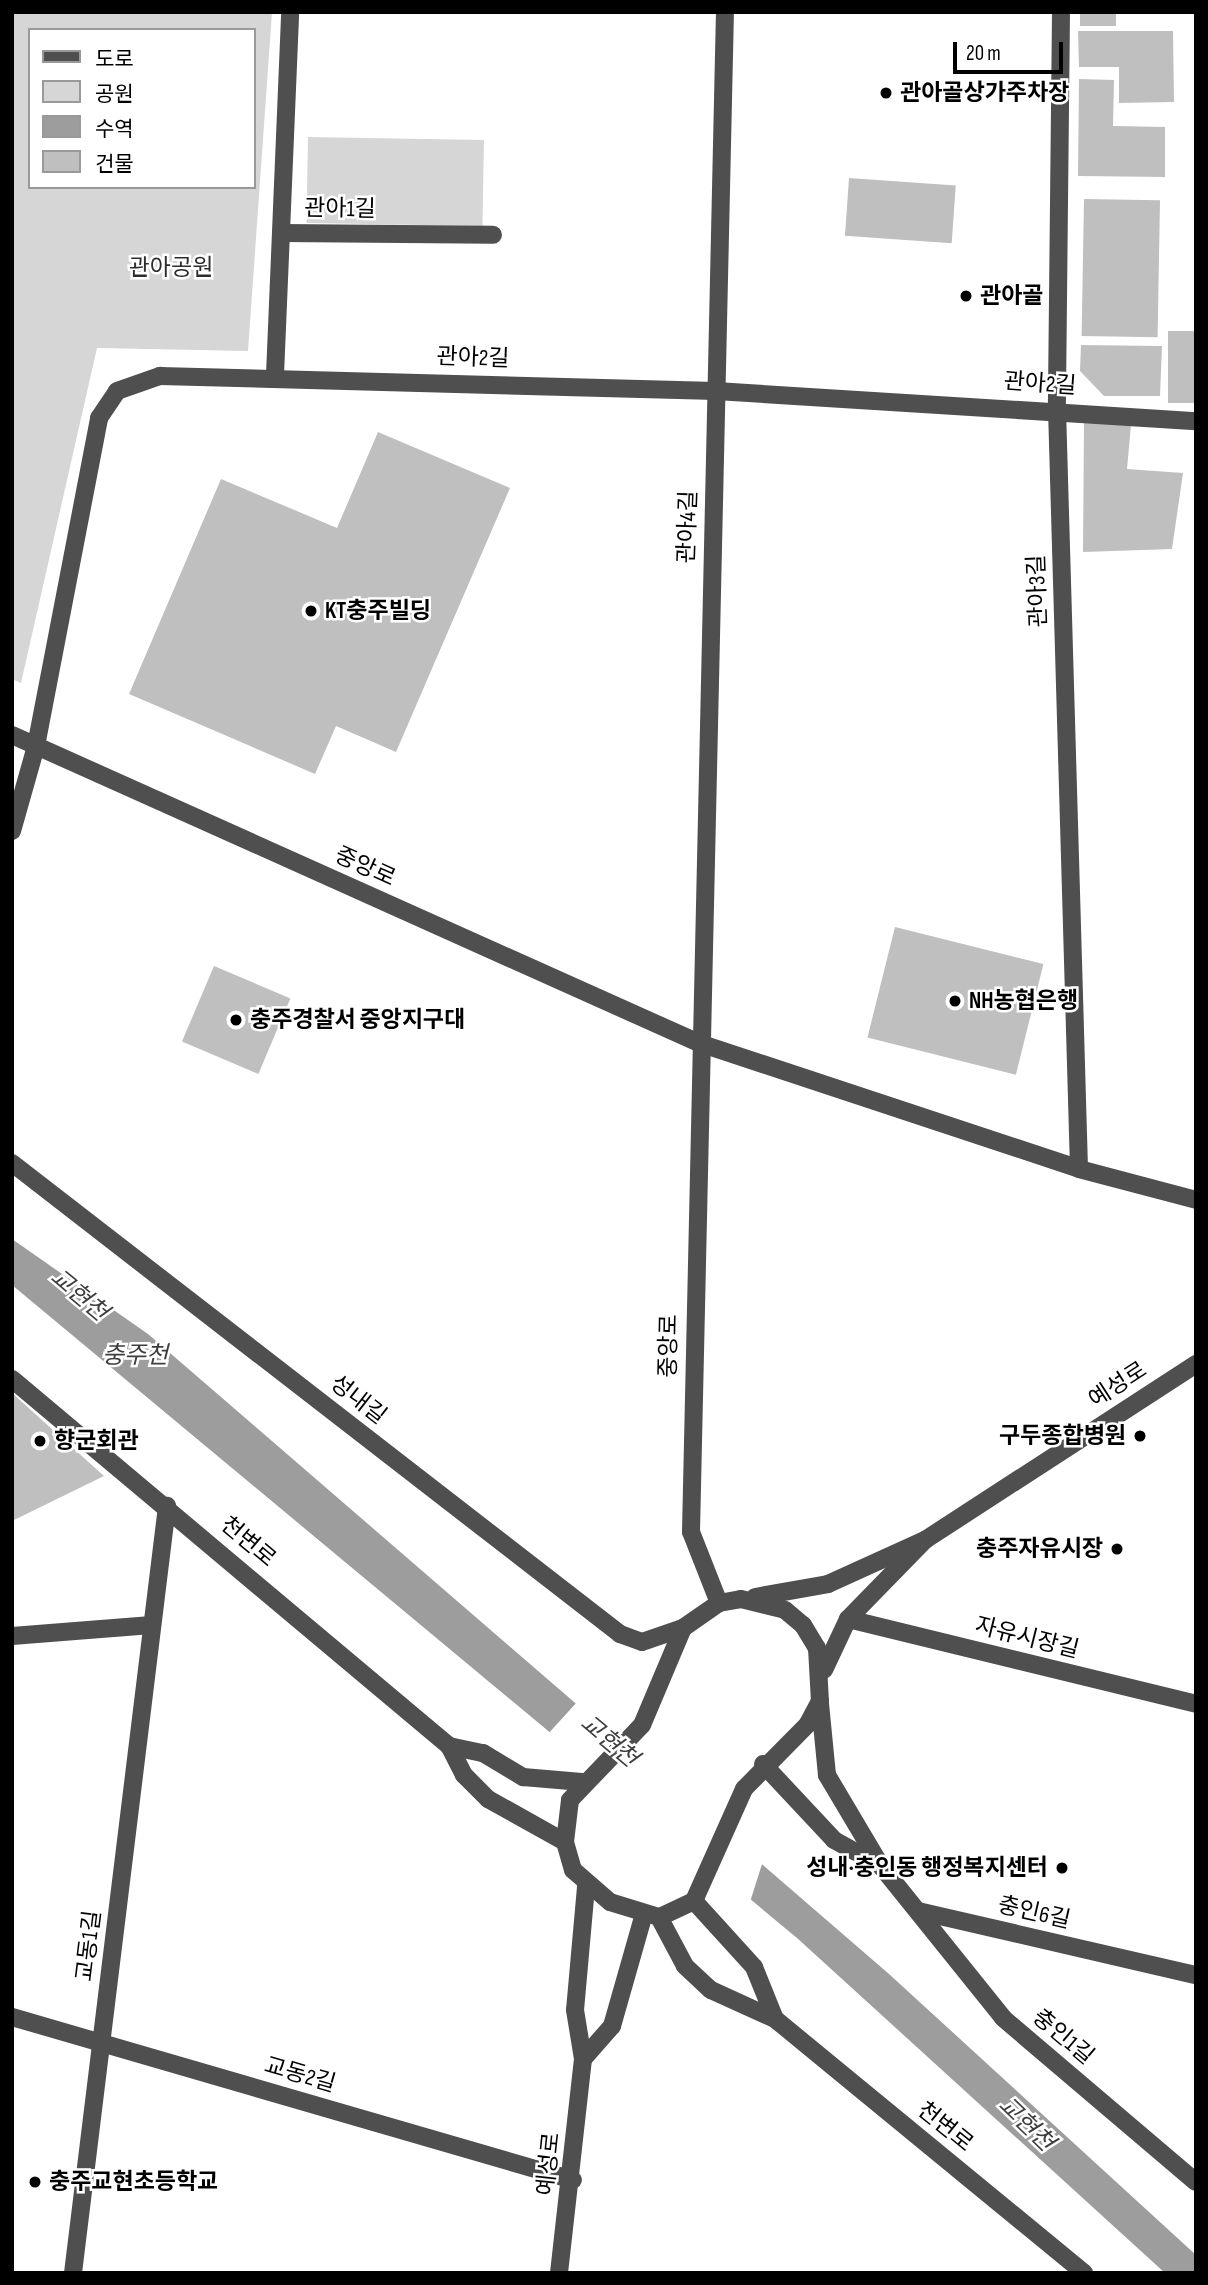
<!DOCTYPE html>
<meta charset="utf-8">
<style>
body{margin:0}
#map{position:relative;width:1208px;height:2285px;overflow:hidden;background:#fff;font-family:"Sofia Sans Condensed","Noto Sans KR",sans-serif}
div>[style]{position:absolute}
.green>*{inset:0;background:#d6d6d6;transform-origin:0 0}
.water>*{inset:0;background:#9d9d9d}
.pier>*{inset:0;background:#fff}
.building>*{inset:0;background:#bfbfbf;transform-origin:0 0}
.minor>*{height:18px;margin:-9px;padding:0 9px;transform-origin:9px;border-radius:9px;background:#4f4f4f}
.dots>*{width:19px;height:19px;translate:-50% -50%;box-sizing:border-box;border:4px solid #fff;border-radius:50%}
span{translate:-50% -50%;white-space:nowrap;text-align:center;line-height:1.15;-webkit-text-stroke:5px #fff;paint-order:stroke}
.poi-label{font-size:23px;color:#000;font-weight:700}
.left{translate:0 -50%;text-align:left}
.right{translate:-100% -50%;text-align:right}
.street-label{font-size:23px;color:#000}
.park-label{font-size:23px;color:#2d2d2d}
.water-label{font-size:24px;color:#3e3e3e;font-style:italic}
.frame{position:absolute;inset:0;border:14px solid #000;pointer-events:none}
.legend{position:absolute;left:28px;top:28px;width:228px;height:161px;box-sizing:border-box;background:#fff;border:2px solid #999;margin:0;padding:9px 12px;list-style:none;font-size:21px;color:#000}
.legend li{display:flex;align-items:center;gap:14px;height:35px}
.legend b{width:35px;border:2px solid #999}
.scale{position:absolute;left:953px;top:42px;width:110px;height:32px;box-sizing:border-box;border:4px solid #000;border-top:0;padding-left:9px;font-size:21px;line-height:24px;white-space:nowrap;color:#000;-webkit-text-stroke:5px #fff;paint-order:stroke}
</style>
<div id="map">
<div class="green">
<i style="clip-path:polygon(evenodd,12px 12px,272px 12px,248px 351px,97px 348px,21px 683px,12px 679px,12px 12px,30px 30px,254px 30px,254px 187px,30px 187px,30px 30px)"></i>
<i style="left:308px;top:137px;width:176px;height:86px;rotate:1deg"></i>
</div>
<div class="water">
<i style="clip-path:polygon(12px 1239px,148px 1334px,889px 1974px,1196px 2255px,1196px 2273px,1165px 2273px,797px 1938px,12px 1285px)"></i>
</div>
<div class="pier">
<i style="clip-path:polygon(578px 1701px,763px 1861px,750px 1902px,547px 1735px)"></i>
</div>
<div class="building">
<i style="left:1080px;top:12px;width:36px;height:14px"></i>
<i style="clip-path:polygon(1078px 31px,1173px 31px,1174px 102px,1119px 103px,1119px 67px,1079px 67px)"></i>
<i style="clip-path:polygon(1079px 79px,1114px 80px,1113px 126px,1165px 127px,1165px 177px,1078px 176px)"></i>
<i style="left:849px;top:178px;width:107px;height:58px;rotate:4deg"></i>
<i style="left:1084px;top:199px;width:76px;height:137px;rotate:1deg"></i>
<i style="left:1168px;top:331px;width:28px;height:72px"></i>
<i style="clip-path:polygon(1081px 345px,1162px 346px,1160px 396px,1104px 396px,1080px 371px)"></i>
<i style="clip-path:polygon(1084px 421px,1131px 425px,1127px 469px,1183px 473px,1172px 549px,1083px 552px)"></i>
<i style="clip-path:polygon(378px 432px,510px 488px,396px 752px,336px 726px,315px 774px,129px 694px,221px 479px,337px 528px)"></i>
<i style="left:895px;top:927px;width:153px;height:114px;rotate:14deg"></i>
<i style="left:214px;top:966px;width:83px;height:82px;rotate:23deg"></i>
<i style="clip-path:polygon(12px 1393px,104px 1476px,12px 1521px)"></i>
</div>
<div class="minor">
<i style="left:1061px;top:12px;width:397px;rotate:90.6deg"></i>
<i style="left:1057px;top:409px;width:760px;rotate:88.34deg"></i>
<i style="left:281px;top:233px;width:212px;rotate:0.5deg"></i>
<i style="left:275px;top:375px;width:363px;rotate:-87.6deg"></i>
<i style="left:12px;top:735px;width:753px;rotate:24.15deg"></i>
<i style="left:699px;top:1043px;width:400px;rotate:18.3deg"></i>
<i style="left:1079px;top:1169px;width:121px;rotate:14.8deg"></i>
<i style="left:12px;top:831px;width:88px;rotate:-74.2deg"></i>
<i style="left:36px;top:746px;width:334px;rotate:-79.1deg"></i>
<i style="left:99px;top:418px;width:32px;rotate:-56deg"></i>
<i style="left:117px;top:391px;width:46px;rotate:-19.2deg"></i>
<i style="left:160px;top:376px;width:556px;rotate:1.55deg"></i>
<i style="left:716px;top:391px;width:481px;rotate:3.6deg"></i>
<i style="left:12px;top:1163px;width:769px;rotate:37.76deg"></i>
<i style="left:620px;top:1634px;width:23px;rotate:20deg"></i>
<i style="left:642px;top:1642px;width:43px;rotate:-18.9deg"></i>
<i style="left:12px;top:1379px;width:571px;rotate:40.02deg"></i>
<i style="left:925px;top:1540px;width:323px;rotate:-33deg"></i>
<i style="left:755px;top:1597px;width:74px;rotate:-10.1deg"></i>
<i style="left:828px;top:1584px;width:107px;rotate:-24.4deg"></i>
<i style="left:925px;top:1540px;width:110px;rotate:134.3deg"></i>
<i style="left:848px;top:1619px;width:56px;rotate:115.2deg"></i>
<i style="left:741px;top:1599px;width:45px;rotate:14deg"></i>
<i style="left:785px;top:1610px;width:23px;rotate:40deg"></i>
<i style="left:803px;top:1625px;width:27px;rotate:59deg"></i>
<i style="left:817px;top:1648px;width:53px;rotate:86.8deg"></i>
<i style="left:820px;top:1701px;width:26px;rotate:118deg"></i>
<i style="left:808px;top:1724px;width:91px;rotate:134.6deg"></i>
<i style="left:744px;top:1789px;width:123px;rotate:114.1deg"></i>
<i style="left:694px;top:1901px;width:38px;rotate:155deg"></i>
<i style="left:659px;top:1917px;width:51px;rotate:-163deg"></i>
<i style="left:610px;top:1902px;width:49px;rotate:-139.1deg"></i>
<i style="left:573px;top:1870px;width:29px;rotate:-106deg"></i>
<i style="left:565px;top:1842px;width:42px;rotate:-83.2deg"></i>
<i style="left:570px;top:1800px;width:104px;rotate:-46.2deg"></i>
<i style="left:642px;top:1725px;width:105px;rotate:-67.1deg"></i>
<i style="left:683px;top:1628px;width:44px;rotate:-34.8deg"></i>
<i style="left:719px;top:1603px;width:22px;rotate:-10deg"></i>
<i style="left:719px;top:1603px;width:76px;rotate:-111.5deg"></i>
<i style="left:691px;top:1532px;width:1520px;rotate:-88.72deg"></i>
<i style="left:848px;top:1619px;width:358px;rotate:13.7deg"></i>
<i style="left:12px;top:1636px;width:140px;rotate:-4.5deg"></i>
<i style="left:763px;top:1764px;width:104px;rotate:46.9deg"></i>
<i style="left:834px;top:1840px;width:54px;rotate:29deg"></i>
<i style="left:881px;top:1866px;width:106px;rotate:-120.7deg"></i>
<i style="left:827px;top:1775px;width:71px;rotate:-95.6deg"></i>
<i style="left:565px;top:1842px;width:88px;rotate:-150.8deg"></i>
<i style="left:488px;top:1799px;width:34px;rotate:-135deg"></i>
<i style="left:464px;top:1775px;width:33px;rotate:-117deg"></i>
<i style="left:449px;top:1746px;width:35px;rotate:12deg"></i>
<i style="left:483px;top:1753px;width:47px;rotate:31deg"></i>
<i style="left:523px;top:1777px;width:59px;rotate:4.8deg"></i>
<i style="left:881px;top:1866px;width:195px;rotate:51.2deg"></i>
<i style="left:1003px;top:2018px;width:253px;rotate:40.4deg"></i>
<i style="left:586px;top:1887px;width:123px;rotate:95.1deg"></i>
<i style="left:575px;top:2010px;width:50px;rotate:80.7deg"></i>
<i style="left:583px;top:2059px;width:44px;rotate:-48.7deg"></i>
<i style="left:612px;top:2026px;width:116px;rotate:-74.1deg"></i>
<i style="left:918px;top:1911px;width:285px;rotate:13deg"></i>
<i style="left:659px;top:1917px;width:55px;rotate:62deg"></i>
<i style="left:685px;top:1966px;width:35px;rotate:43deg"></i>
<i style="left:711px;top:1990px;width:70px;rotate:24.4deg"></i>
<i style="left:775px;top:2019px;width:56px;rotate:-112deg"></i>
<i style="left:754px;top:1967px;width:89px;rotate:-132.3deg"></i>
<i style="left:12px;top:2017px;width:584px;rotate:16.2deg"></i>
<i style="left:775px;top:2019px;width:400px;rotate:39.4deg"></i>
<i style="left:73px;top:2273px;width:773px;rotate:-83.01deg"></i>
<i style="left:559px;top:2273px;width:215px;rotate:-83.6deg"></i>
</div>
<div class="dots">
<i style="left:886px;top:93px;background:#000"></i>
<i style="left:966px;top:296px;background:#000"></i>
<i style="left:311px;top:611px;background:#000"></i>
<i style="left:955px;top:1001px;background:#000"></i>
<i style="left:236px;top:1020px;background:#000"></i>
<i style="left:1140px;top:1436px;background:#000"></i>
<i style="left:40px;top:1441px;background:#000"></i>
<i style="left:1117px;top:1549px;background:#000"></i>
<i style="left:1062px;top:1868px;background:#000"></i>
<i style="left:35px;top:2182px;background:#000"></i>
</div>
<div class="poi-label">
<span class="left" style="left:900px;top:93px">관아골상가주차장</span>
<span class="left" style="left:980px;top:296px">관아골</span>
<span class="left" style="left:325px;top:611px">KT충주빌딩</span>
<span class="left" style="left:969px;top:1001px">NH농협은행</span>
<span class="left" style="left:250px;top:1020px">충주경찰서 중앙지구대</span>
<span class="right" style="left:1126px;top:1436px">구두종합병원</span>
<span class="left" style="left:54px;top:1441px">향군회관</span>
<span class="right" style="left:1103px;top:1549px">충주자유시장</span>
<span class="right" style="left:1048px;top:1868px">성내·충인동 행정복지센터</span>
<span class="left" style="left:49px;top:2182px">충주교현초등학교</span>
</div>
<div class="street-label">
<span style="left:340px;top:209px;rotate:1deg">관아1길</span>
<span style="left:473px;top:358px;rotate:2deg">관아2길</span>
<span style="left:1040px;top:384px;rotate:4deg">관아2길</span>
<span style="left:688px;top:527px;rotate:-88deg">관아4길</span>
<span style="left:1038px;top:591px;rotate:-92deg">관아3길</span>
<span style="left:365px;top:867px;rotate:24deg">중앙로</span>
<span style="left:669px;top:1346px;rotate:-89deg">중앙로</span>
<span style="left:1118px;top:1385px;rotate:-33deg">예성로</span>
<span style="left:358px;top:1400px;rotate:38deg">성내길</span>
<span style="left:248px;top:1542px;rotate:40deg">천변로</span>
<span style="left:1027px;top:1638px;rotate:14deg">자유시장길</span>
<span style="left:1034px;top:1913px;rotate:13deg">충인6길</span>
<span style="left:89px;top:1946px;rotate:-83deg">교동1길</span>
<span style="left:1063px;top:2037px;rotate:40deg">충인1길</span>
<span style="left:300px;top:2075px;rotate:16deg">교동2길</span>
<span style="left:945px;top:2127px;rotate:39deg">천변로</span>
<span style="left:549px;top:2164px;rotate:-84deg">예성로</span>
</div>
<div class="park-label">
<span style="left:171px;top:268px">관아공원</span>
</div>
<div class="water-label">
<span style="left:79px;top:1295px;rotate:40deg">교현천</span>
<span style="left:135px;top:1356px">충주천</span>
<span style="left:609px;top:1741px;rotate:40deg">교현천</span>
<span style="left:1026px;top:2124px;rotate:44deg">교현천</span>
</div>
<div class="frame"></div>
<ul class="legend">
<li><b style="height:9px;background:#4f4f4f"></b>도로</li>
<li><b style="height:19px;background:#d6d6d6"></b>공원</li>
<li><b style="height:19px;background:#9d9d9d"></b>수역</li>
<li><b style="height:19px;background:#bfbfbf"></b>건물</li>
</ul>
<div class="scale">20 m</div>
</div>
